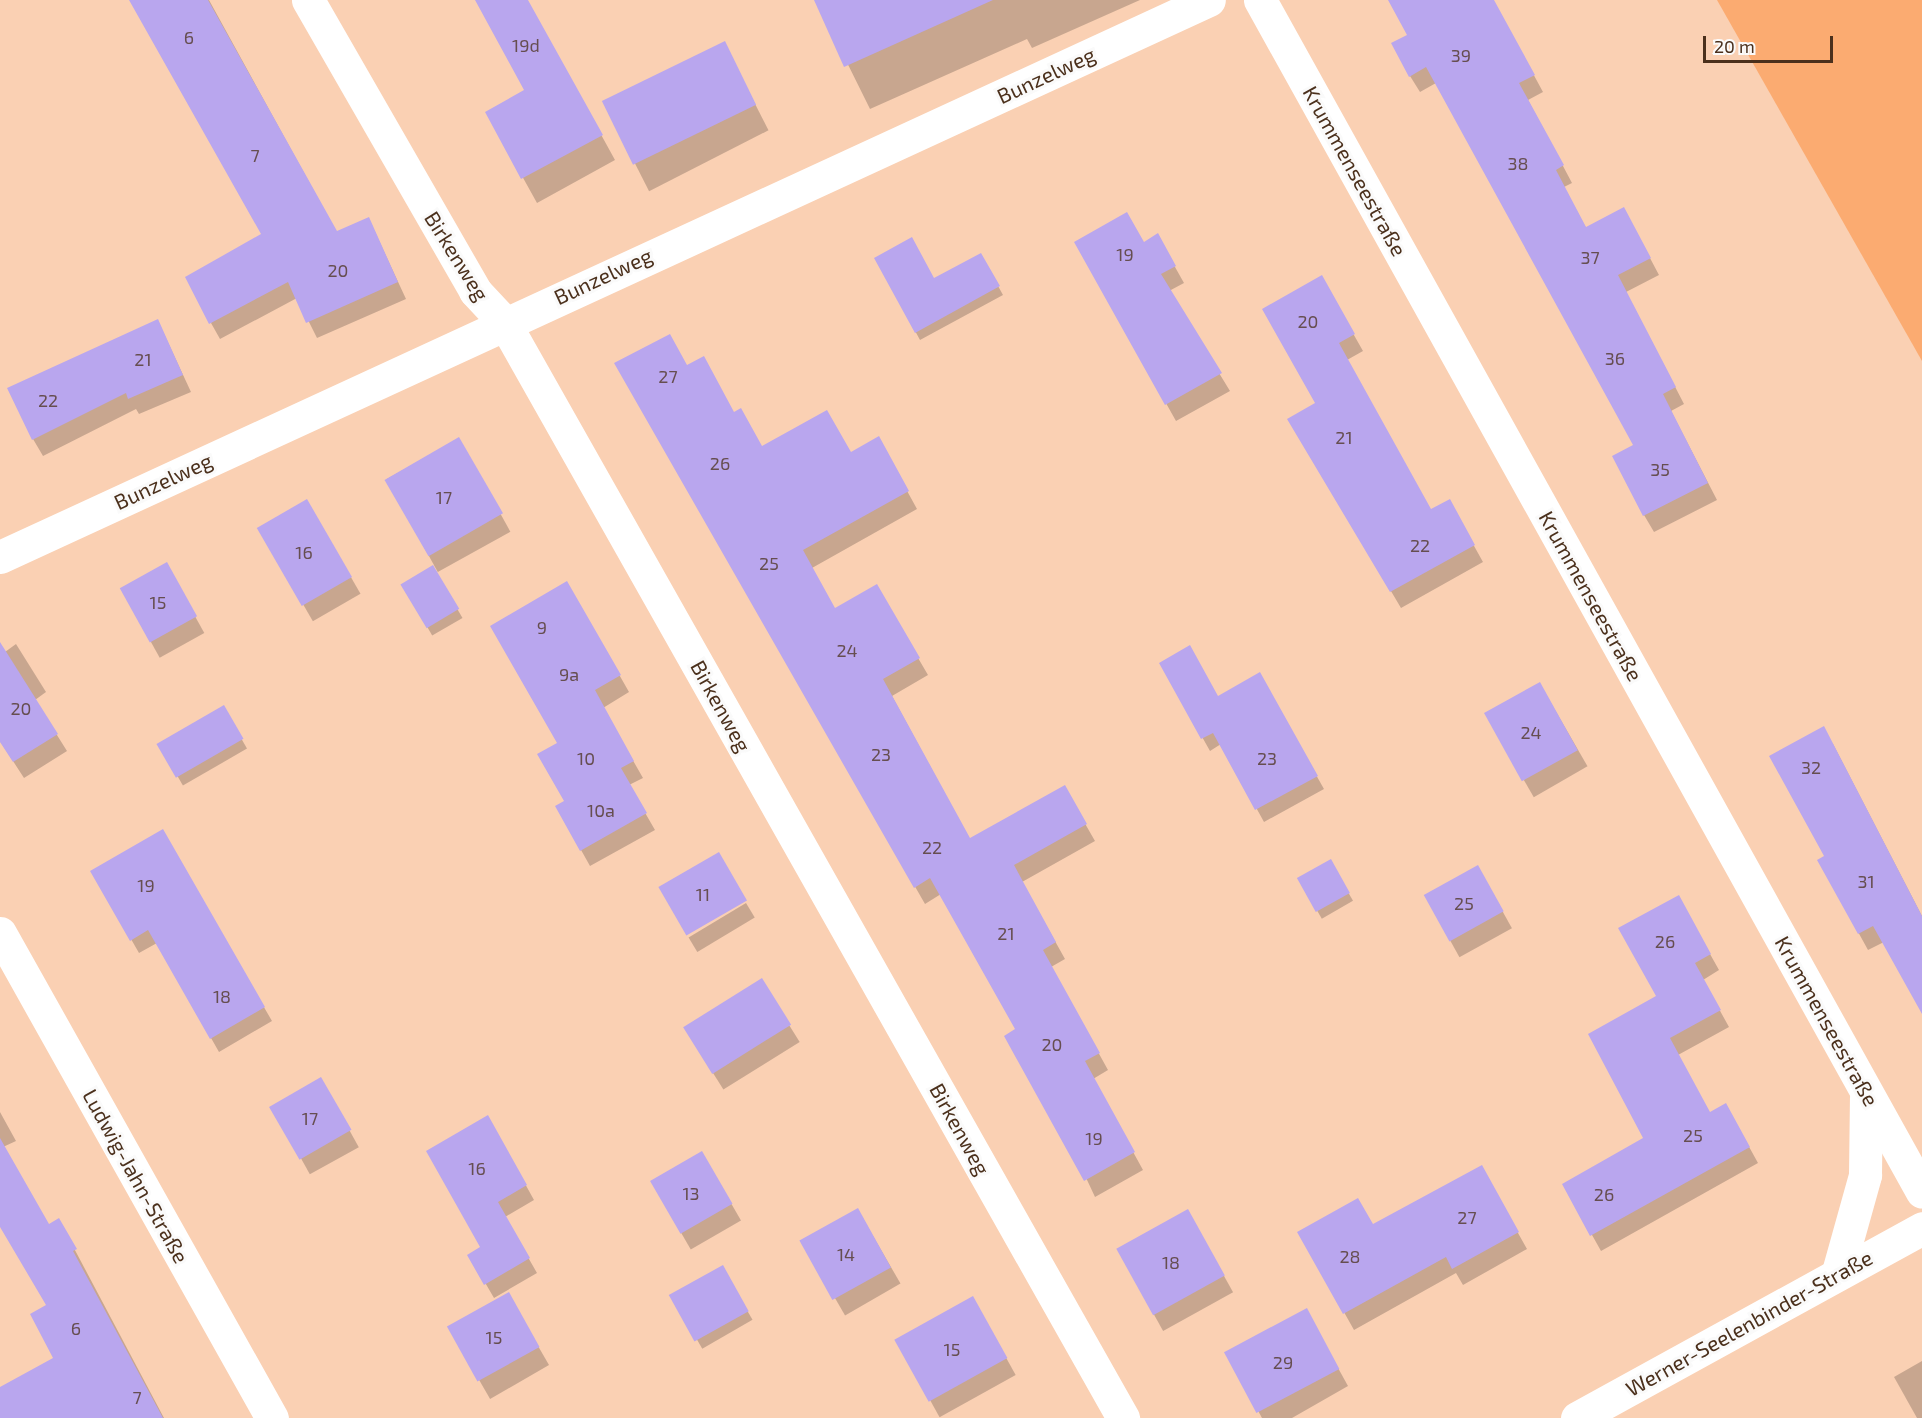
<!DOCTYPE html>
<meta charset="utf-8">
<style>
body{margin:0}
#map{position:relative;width:1922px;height:1418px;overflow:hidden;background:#fad0b3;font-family:"Exo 2",sans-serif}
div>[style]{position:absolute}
.green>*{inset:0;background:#fbab71}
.shadow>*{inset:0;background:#0003;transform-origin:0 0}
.building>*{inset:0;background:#b9a6ee;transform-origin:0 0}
.minor>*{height:33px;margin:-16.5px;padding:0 16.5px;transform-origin:16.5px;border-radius:16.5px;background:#fff}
span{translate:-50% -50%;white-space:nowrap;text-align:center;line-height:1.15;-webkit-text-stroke:6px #fafafa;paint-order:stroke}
.number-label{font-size:18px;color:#664e50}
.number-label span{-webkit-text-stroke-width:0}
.street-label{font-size:21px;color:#4b301c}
.scale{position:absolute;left:1703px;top:36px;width:130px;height:27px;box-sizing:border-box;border:3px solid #4b301c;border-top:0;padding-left:8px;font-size:18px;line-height:21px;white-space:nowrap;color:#4b301c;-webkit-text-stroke:4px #fafafa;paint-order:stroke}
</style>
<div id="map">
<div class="green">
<i style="clip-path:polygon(1717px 0,1922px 0,1922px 361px)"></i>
</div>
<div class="shadow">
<i style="clip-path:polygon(133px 0,209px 0,337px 233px,369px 219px,406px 299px,317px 338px,297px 298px,220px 339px,211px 323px,263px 235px)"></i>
<i style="clip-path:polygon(477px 0,527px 0,615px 160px,537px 203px,487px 113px,526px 91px)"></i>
<i style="clip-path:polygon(816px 0,1140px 0,1032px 48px,1027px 39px,870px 109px)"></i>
<i style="clip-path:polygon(1390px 0,1493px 0,1543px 92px,1528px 100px,1572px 183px,1564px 187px,1586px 228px,1633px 226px,1659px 275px,1626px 292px,1684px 404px,1671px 411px,1717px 500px,1654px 532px,1644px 515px,1636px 446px,1436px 83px,1420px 92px,1410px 76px,1409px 35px)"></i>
<i style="left:724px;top:43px;width:98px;height:134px;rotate:63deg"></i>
<i style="clip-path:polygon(1157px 235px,1184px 283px,1169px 291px,1230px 391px,1176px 421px,1076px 243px,1143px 244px)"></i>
<i style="clip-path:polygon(981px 255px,1003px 295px,920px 340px,876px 259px,934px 280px)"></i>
<i style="clip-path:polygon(1321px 277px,1363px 351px,1347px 360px,1431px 511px,1449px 501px,1483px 562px,1401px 608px,1289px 419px,1317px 403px)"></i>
<i style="clip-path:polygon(158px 321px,191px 392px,139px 414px,136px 409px,43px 456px,33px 439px)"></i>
<i style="clip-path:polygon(616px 364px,687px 366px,762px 448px,851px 454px,878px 438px,917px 509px,812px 568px,835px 610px,876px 586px,928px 675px,892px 696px,970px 840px,1064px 787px,1095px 841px,1022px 882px,1065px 959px,1051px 967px,1108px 1070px,1093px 1079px,1143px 1170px,1095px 1197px,1017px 1030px,941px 894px,925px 904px)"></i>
<i style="left:459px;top:439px;width:106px;height:83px;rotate:61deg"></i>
<i style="left:307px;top:501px;width:107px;height:55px;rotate:60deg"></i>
<i style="left:166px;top:564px;width:79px;height:51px;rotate:61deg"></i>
<i style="left:433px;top:567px;width:59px;height:35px;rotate:60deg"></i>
<i style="clip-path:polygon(567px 583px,629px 692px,603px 708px,643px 778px,629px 785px,655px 830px,590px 866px,557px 807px,566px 802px,559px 744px)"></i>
<i style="clip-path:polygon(16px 644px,46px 692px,35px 700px,67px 751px,24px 778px,0 741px,0 646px,5px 652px)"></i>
<i style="clip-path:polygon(1161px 664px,1218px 698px,1259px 674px,1324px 789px,1264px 822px,1221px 744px,1210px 751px)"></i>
<i style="left:1540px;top:684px;width:95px;height:62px;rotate:60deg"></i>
<i style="left:223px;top:707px;width:48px;height:74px;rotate:60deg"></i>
<i style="clip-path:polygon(1833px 744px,1922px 916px,1922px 1011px,1884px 942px,1868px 950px,1819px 861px,1826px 857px)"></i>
<i style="clip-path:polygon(162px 831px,272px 1021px,219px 1052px,157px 943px,139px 953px,92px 871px)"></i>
<i style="left:1330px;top:861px;width:46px;height:36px;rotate:60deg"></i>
<i style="left:1478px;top:867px;width:70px;height:60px;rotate:61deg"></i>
<i style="clip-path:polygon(1678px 897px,1719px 970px,1703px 980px,1729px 1027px,1678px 1055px,1710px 1114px,1726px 1105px,1758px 1163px,1601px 1251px,1564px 1185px,1645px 1139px,1658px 997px)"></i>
<i style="left:746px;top:903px;width:17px;height:67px;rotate:59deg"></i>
<i style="left:761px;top:980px;width:73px;height:90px;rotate:58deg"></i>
<i style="left:321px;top:1079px;width:78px;height:56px;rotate:61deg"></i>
<i style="clip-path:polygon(0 1112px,16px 1141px,3px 1147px,48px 1226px,59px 1220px,164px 1418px,0 1418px,0 1388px,55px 1358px,48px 1306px,0 1225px)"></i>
<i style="clip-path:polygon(488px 1117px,534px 1200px,505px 1217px,537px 1273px,494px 1298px,469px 1255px,482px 1248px)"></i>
<i style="left:702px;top:1153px;width:78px;height:58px;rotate:60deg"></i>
<i style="clip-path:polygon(1481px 1167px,1527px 1249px,1463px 1285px,1456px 1273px,1354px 1330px,1299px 1232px,1372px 1226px)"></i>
<i style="left:858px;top:1210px;width:85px;height:64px;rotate:60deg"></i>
<i style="left:1188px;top:1211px;width:93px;height:80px;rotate:61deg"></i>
<i style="left:722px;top:1267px;width:61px;height:58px;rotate:60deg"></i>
<i style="left:508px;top:1294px;width:82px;height:68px;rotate:60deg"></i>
<i style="left:973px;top:1298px;width:88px;height:87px;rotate:61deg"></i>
<i style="clip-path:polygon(1306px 1310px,1348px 1386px,1292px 1418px,1262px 1418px,1227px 1354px)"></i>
<i style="clip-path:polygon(1922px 1361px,1922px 1418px,1917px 1418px,1894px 1377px)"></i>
</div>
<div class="building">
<i style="clip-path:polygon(129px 0,208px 0,337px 231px,369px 217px,398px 282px,306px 323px,288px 282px,209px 324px,185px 277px,261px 234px)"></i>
<i style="clip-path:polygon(475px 0,528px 0,603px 135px,521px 179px,485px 112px,524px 90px)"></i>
<i style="clip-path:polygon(814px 0,993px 0,844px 67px)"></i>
<i style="clip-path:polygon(1388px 0,1494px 0,1535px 75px,1519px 83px,1564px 165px,1556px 170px,1586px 227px,1624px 207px,1651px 258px,1618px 275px,1676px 387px,1663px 394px,1708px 483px,1643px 516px,1612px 456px,1633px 445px,1426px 67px,1409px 77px,1391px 43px,1407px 35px)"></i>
<i style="left:725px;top:41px;width:71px;height:137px;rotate:64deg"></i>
<i style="clip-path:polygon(1127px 212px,1144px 242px,1158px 233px,1176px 266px,1161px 274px,1222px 373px,1165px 405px,1074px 242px)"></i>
<i style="clip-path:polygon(912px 237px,934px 278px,981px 253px,1000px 286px,915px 333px,874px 258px)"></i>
<i style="clip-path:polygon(1322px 275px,1355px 334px,1339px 343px,1431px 509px,1450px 499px,1475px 545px,1390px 592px,1287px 419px,1315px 403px,1262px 309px)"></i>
<i style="clip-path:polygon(158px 319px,183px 375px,128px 399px,126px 393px,32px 440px,7px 388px)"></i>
<i style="clip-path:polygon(670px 334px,687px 365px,704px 356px,734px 412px,741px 408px,762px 446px,827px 410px,851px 452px,879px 436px,909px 491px,803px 550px,835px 608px,877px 584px,920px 658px,883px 679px,970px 838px,1065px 785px,1087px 824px,1014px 865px,1056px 942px,1043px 950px,1100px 1053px,1085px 1061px,1135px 1152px,1084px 1181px,1004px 1036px,1015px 1029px,930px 878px,914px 888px,614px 363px)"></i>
<i style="left:459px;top:437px;width:88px;height:86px;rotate:60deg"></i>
<i style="left:307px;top:499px;width:90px;height:58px;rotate:60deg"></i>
<i style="left:167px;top:562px;width:62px;height:54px;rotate:61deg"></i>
<i style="left:433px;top:565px;width:51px;height:38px;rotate:59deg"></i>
<i style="clip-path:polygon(567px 581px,621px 675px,595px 690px,634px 761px,621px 768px,647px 813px,580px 851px,555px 806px,564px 801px,537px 754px,557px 743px,490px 626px)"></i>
<i style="clip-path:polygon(0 642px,58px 734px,13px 762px,0 742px)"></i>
<i style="clip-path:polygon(1190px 645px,1218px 696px,1260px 672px,1318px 776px,1255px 810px,1213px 733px,1201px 739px,1159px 663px)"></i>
<i style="left:1540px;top:682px;width:78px;height:64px;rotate:61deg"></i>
<i style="left:224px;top:705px;width:39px;height:78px;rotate:60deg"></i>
<i style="clip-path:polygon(1824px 726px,1922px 916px,1922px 1014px,1873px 926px,1858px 934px,1817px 860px,1824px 856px,1769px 756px)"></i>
<i style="clip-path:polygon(163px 829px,265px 1007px,210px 1039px,148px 930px,130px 941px,90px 871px)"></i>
<i style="left:719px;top:852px;width:56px;height:70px;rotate:60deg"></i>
<i style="left:1331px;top:859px;width:39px;height:39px;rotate:61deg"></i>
<i style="left:1478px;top:865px;width:53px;height:62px;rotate:61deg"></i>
<i style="clip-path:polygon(1679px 895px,1711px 954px,1695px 963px,1721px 1010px,1670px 1038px,1710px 1112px,1726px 1103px,1750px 1147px,1590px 1236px,1562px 1184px,1643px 1138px,1588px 1034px,1656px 996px,1618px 928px)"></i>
<i style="left:762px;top:978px;width:55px;height:93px;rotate:58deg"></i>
<i style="left:321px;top:1077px;width:61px;height:60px;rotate:60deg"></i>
<i style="clip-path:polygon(488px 1115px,527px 1185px,498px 1202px,530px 1258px,484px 1285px,467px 1255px,480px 1247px,426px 1151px)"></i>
<i style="clip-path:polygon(0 1138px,49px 1224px,59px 1218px,77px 1249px,73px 1251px,163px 1418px,0 1418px,0 1387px,53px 1358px,30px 1314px,46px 1305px,0 1227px)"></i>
<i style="left:702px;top:1151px;width:61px;height:60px;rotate:60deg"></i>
<i style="clip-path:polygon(1482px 1165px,1519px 1232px,1452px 1269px,1446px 1257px,1343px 1314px,1297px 1232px,1358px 1198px,1373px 1224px)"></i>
<i style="left:858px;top:1208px;width:68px;height:67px;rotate:61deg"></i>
<i style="left:1188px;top:1209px;width:76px;height:82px;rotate:61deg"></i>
<i style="left:723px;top:1265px;width:53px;height:62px;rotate:61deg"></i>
<i style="left:509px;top:1292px;width:63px;height:71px;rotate:61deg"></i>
<i style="left:973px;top:1296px;width:71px;height:90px;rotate:61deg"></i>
<i style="left:1307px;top:1308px;width:69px;height:94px;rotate:62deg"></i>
</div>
<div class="minor">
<i style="left:308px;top:0;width:336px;rotate:60.1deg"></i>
<i style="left:475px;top:291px;width:42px;rotate:46.9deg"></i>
<i style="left:504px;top:322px;width:1259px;rotate:60.54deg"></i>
<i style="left:1260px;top:0;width:1363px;rotate:60.95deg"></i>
<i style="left:0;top:557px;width:1331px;rotate:-24.74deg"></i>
<i style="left:0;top:933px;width:556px;rotate:60.72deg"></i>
<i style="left:1838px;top:1272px;width:101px;rotate:-74.4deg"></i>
<i style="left:1865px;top:1175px;width:77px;rotate:-89.3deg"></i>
<i style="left:1577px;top:1418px;width:394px;rotate:-28.8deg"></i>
</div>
<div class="number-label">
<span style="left:189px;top:37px">6</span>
<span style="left:526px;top:45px">19d</span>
<span style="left:1461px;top:55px">39</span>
<span style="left:255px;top:155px">7</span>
<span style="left:1518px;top:163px">38</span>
<span style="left:1125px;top:254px">19</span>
<span style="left:1590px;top:257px">37</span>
<span style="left:338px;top:270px">20</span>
<span style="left:1308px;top:321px">20</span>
<span style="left:1615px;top:358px">36</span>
<span style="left:143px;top:359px">21</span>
<span style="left:668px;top:376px">27</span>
<span style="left:48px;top:400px">22</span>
<span style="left:1344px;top:437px">21</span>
<span style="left:720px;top:463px">26</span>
<span style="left:1660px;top:469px">35</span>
<span style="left:444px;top:497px">17</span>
<span style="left:1420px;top:545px">22</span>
<span style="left:304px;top:552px">16</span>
<span style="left:769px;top:563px">25</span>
<span style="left:158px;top:602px">15</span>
<span style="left:542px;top:627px">9</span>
<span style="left:847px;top:650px">24</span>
<span style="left:569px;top:674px">9a</span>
<span style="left:21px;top:708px">20</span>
<span style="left:1531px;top:732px">24</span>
<span style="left:881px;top:754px">23</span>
<span style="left:586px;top:758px">10</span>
<span style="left:1267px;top:758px">23</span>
<span style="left:1811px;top:767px">32</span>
<span style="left:601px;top:810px">10a</span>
<span style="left:932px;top:847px">22</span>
<span style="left:1866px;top:881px">31</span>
<span style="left:146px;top:885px">19</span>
<span style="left:703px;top:894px">11</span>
<span style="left:1464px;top:903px">25</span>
<span style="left:1006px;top:933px">21</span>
<span style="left:1665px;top:941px">26</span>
<span style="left:222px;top:996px">18</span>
<span style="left:1052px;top:1044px">20</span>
<span style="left:310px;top:1118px">17</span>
<span style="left:1693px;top:1135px">25</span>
<span style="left:1094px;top:1138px">19</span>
<span style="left:477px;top:1168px">16</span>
<span style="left:691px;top:1193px">13</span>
<span style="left:1604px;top:1194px">26</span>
<span style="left:1467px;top:1217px">27</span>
<span style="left:846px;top:1254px">14</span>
<span style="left:1350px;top:1256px">28</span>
<span style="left:1171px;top:1262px">18</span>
<span style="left:76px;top:1328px">6</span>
<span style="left:494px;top:1337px">15</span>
<span style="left:952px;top:1349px">15</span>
<span style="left:1283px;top:1362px">29</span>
<span style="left:137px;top:1397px">7</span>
</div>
<div class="street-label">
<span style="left:1046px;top:75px;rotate:-25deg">Bunzelweg</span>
<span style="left:1355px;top:171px;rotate:61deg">Krummenseestraße</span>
<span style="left:457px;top:256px;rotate:58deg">Birkenweg</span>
<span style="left:603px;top:276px;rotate:-25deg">Bunzelweg</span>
<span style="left:163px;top:481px;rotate:-25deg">Bunzelweg</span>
<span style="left:1591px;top:596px;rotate:61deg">Krummenseestraße</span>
<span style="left:721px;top:706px;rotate:61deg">Birkenweg</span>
<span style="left:1827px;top:1021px;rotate:61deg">Krummenseestraße</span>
<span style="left:960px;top:1129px;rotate:61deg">Birkenweg</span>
<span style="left:136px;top:1176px;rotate:61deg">Ludwig-Jahn-Straße</span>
<span style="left:1749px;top:1323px;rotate:-29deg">Werner-Seelenbinder-Straße</span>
</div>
<div class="scale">20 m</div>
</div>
